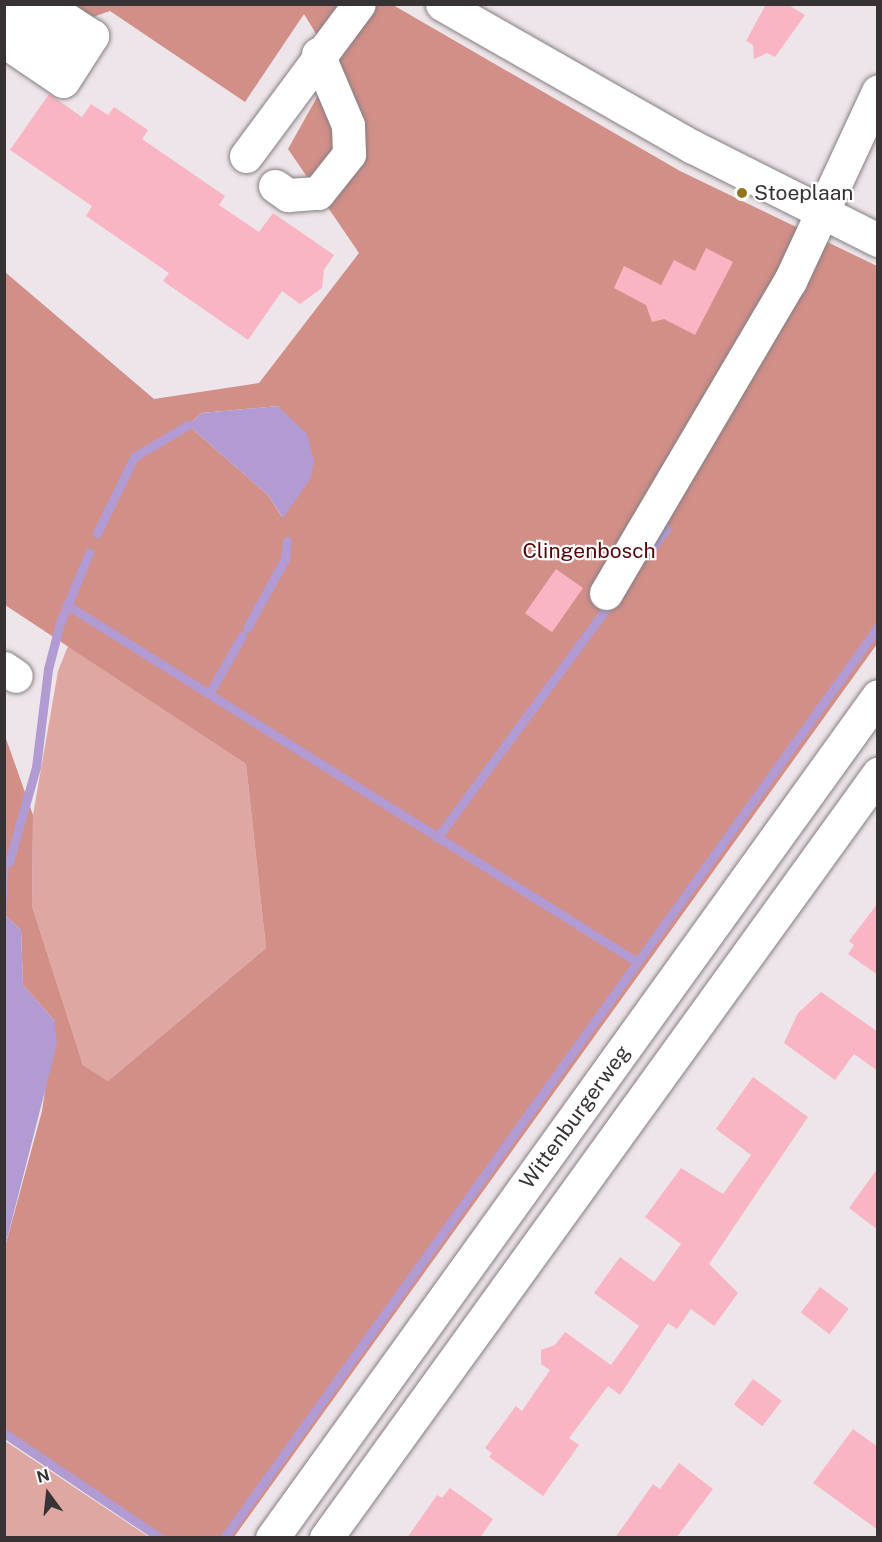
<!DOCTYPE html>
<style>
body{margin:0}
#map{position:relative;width:882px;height:1542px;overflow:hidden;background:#ede5e9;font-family:"Public Sans",sans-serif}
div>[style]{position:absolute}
.green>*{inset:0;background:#dea7a1}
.forest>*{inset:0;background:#d18f88}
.water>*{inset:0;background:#b19bd2}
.stream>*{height:9px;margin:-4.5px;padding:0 4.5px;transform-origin:4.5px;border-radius:4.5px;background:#b19bd2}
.building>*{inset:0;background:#f9b5c3;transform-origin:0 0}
.roads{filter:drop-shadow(0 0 2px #867e82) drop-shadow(0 0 2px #867e82)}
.minor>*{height:33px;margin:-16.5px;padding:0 16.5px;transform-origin:16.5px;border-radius:16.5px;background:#fff}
.dots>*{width:16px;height:16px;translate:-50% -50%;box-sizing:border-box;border:3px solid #fff;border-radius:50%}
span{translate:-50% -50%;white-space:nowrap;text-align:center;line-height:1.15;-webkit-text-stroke:4.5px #fff;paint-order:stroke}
.poi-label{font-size:21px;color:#373335}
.left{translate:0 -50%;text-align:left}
.park-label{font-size:21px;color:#550408}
.street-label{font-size:21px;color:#373335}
.frame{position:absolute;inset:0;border:6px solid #373335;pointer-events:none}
.north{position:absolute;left:18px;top:1464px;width:60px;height:60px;-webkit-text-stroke:4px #fff;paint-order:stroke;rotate:345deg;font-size:16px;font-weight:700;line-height:24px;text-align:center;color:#373335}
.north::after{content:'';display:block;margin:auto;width:21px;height:27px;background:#373335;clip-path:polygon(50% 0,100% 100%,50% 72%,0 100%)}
</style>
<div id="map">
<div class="green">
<i style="clip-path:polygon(68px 646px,246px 764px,266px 948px,108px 1081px,83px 1065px,32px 906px,33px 815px,58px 671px)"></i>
<i style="clip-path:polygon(4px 1441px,5px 1441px,149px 1537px,5px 1537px)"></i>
</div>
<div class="forest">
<i style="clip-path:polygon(evenodd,71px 5px,393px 5px,680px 171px,877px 266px,877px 644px,234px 1537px,160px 1537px,5px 1433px,5px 1247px,42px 1111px,55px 1021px,23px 985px,21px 930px,6px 916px,4px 733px,33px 815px,32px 906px,83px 1065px,108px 1081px,266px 948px,246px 764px,5px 605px,5px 272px,154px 399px,259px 383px,359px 253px,288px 149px,335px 65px,304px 14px,245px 102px,110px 11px,93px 17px,71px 5px,278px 406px,297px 430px,282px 517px,268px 495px,188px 425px,202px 413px,278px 406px)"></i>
</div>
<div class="water">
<i style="clip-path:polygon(278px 406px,307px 434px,314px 461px,311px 478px,283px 518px,268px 495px,188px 425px,202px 413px)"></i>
<i style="clip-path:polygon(9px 862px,6px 916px,21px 930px,23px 985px,55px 1021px,57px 1044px,5px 1247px,4px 871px)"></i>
</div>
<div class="stream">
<i style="left:97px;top:533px;width:85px;rotate:-64deg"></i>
<i style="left:134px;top:457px;width:63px;rotate:-30.7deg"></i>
<i style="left:646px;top:556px;width:34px;rotate:-53deg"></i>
<i style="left:67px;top:605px;width:669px;rotate:32.05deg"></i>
<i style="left:247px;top:628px;width:79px;rotate:-61.2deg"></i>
<i style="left:285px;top:559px;width:18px;rotate:-84deg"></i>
<i style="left:209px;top:694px;width:67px;rotate:-60.4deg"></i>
<i style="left:437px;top:838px;width:295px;rotate:-53.6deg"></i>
<i style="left:9px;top:862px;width:99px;rotate:-74.1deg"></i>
<i style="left:36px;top:767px;width:99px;rotate:-83deg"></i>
<i style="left:48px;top:669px;width:48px;rotate:-75.4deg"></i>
<i style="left:60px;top:623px;width:76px;rotate:-67.5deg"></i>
<i style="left:4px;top:1433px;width:188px;rotate:33.9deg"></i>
<i style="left:224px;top:1538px;width:1121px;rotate:-54.33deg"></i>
</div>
<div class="building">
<i style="clip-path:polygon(766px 4px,787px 4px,805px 15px,775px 57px,767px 53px,754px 59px,753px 45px,746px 41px)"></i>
<i style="clip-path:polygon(49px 94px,82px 117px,91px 104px,108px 115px,114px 107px,148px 130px,142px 139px,225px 196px,219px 205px,259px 232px,273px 213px,334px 255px,324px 270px,322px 288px,300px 304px,282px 291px,248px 340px,163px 281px,169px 273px,86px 216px,92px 206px,10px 150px)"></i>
<i style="clip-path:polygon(706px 248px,733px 262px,695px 335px,664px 319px,652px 322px,646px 305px,614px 288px,624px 266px,661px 285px,674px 260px,695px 271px)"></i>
<i style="left:556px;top:569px;width:33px;height:54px;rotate:35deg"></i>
<i style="clip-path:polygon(878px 903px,878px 975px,848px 954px,854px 945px,849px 941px)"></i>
<i style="clip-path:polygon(821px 992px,878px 1032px,878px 1071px,854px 1054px,835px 1080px,784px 1043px,798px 1013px)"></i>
<i style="clip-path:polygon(753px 1077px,808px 1117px,709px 1264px,738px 1293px,714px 1326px,691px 1309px,677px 1329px,668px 1323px,620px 1395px,608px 1386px,569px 1438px,579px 1445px,543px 1496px,489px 1457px,492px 1453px,485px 1448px,516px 1406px,522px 1411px,550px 1370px,541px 1364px,541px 1350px,555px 1345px,565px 1332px,611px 1365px,639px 1326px,594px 1293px,620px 1257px,654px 1282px,681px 1244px,645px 1217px,681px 1168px,723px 1194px,751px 1155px,716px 1129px)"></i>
<i style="clip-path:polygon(878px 1168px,878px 1230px,849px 1208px)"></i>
<i style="left:820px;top:1287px;width:36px;height:32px;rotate:37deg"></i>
<i style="left:753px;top:1379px;width:36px;height:32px;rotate:37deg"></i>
<i style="clip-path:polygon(853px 1429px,878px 1447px,878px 1530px,813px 1483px)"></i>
<i style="clip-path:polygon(679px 1463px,713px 1489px,676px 1538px,615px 1538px,653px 1484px,660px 1489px)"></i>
<i style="clip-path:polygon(450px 1488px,493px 1519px,480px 1538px,407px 1538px,437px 1495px,442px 1498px)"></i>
</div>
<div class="roads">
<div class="minor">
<i style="left:442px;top:4px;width:289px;rotate:29.7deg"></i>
<i style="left:693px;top:147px;width:207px;rotate:26.7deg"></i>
<i style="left:4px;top:8px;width:77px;rotate:33.9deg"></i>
<i style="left:4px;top:41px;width:71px;rotate:34.1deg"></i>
<i style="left:63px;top:81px;width:54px;rotate:-57.2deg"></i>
<i style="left:92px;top:36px;width:59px;rotate:-146.9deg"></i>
<i style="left:246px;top:156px;width:189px;rotate:-53.4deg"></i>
<i style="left:275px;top:186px;width:16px;rotate:35deg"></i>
<i style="left:288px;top:195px;width:30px;rotate:-4deg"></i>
<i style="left:318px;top:193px;width:50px;rotate:-51.5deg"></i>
<i style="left:349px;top:154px;width:29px;rotate:-92deg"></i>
<i style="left:348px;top:125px;width:77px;rotate:-112.9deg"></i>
<i style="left:606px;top:593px;width:362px;rotate:-59.5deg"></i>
<i style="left:790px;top:281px;width:209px;rotate:-65.1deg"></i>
<i style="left:4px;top:668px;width:14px;rotate:34deg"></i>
<i style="left:272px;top:1538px;width:1037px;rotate:-54.26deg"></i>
<i style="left:326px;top:1538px;width:943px;rotate:-54.15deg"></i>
</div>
</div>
<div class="dots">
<i style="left:742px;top:193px;background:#93751c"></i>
</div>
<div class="poi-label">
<span class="left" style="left:754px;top:193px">Stoeplaan</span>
</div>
<div class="park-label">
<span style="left:589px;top:551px">Clingenbosch</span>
</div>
<div class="street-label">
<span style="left:575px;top:1117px;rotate:-54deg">Wittenburgerweg</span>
</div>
<div class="frame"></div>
<div class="north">N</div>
</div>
